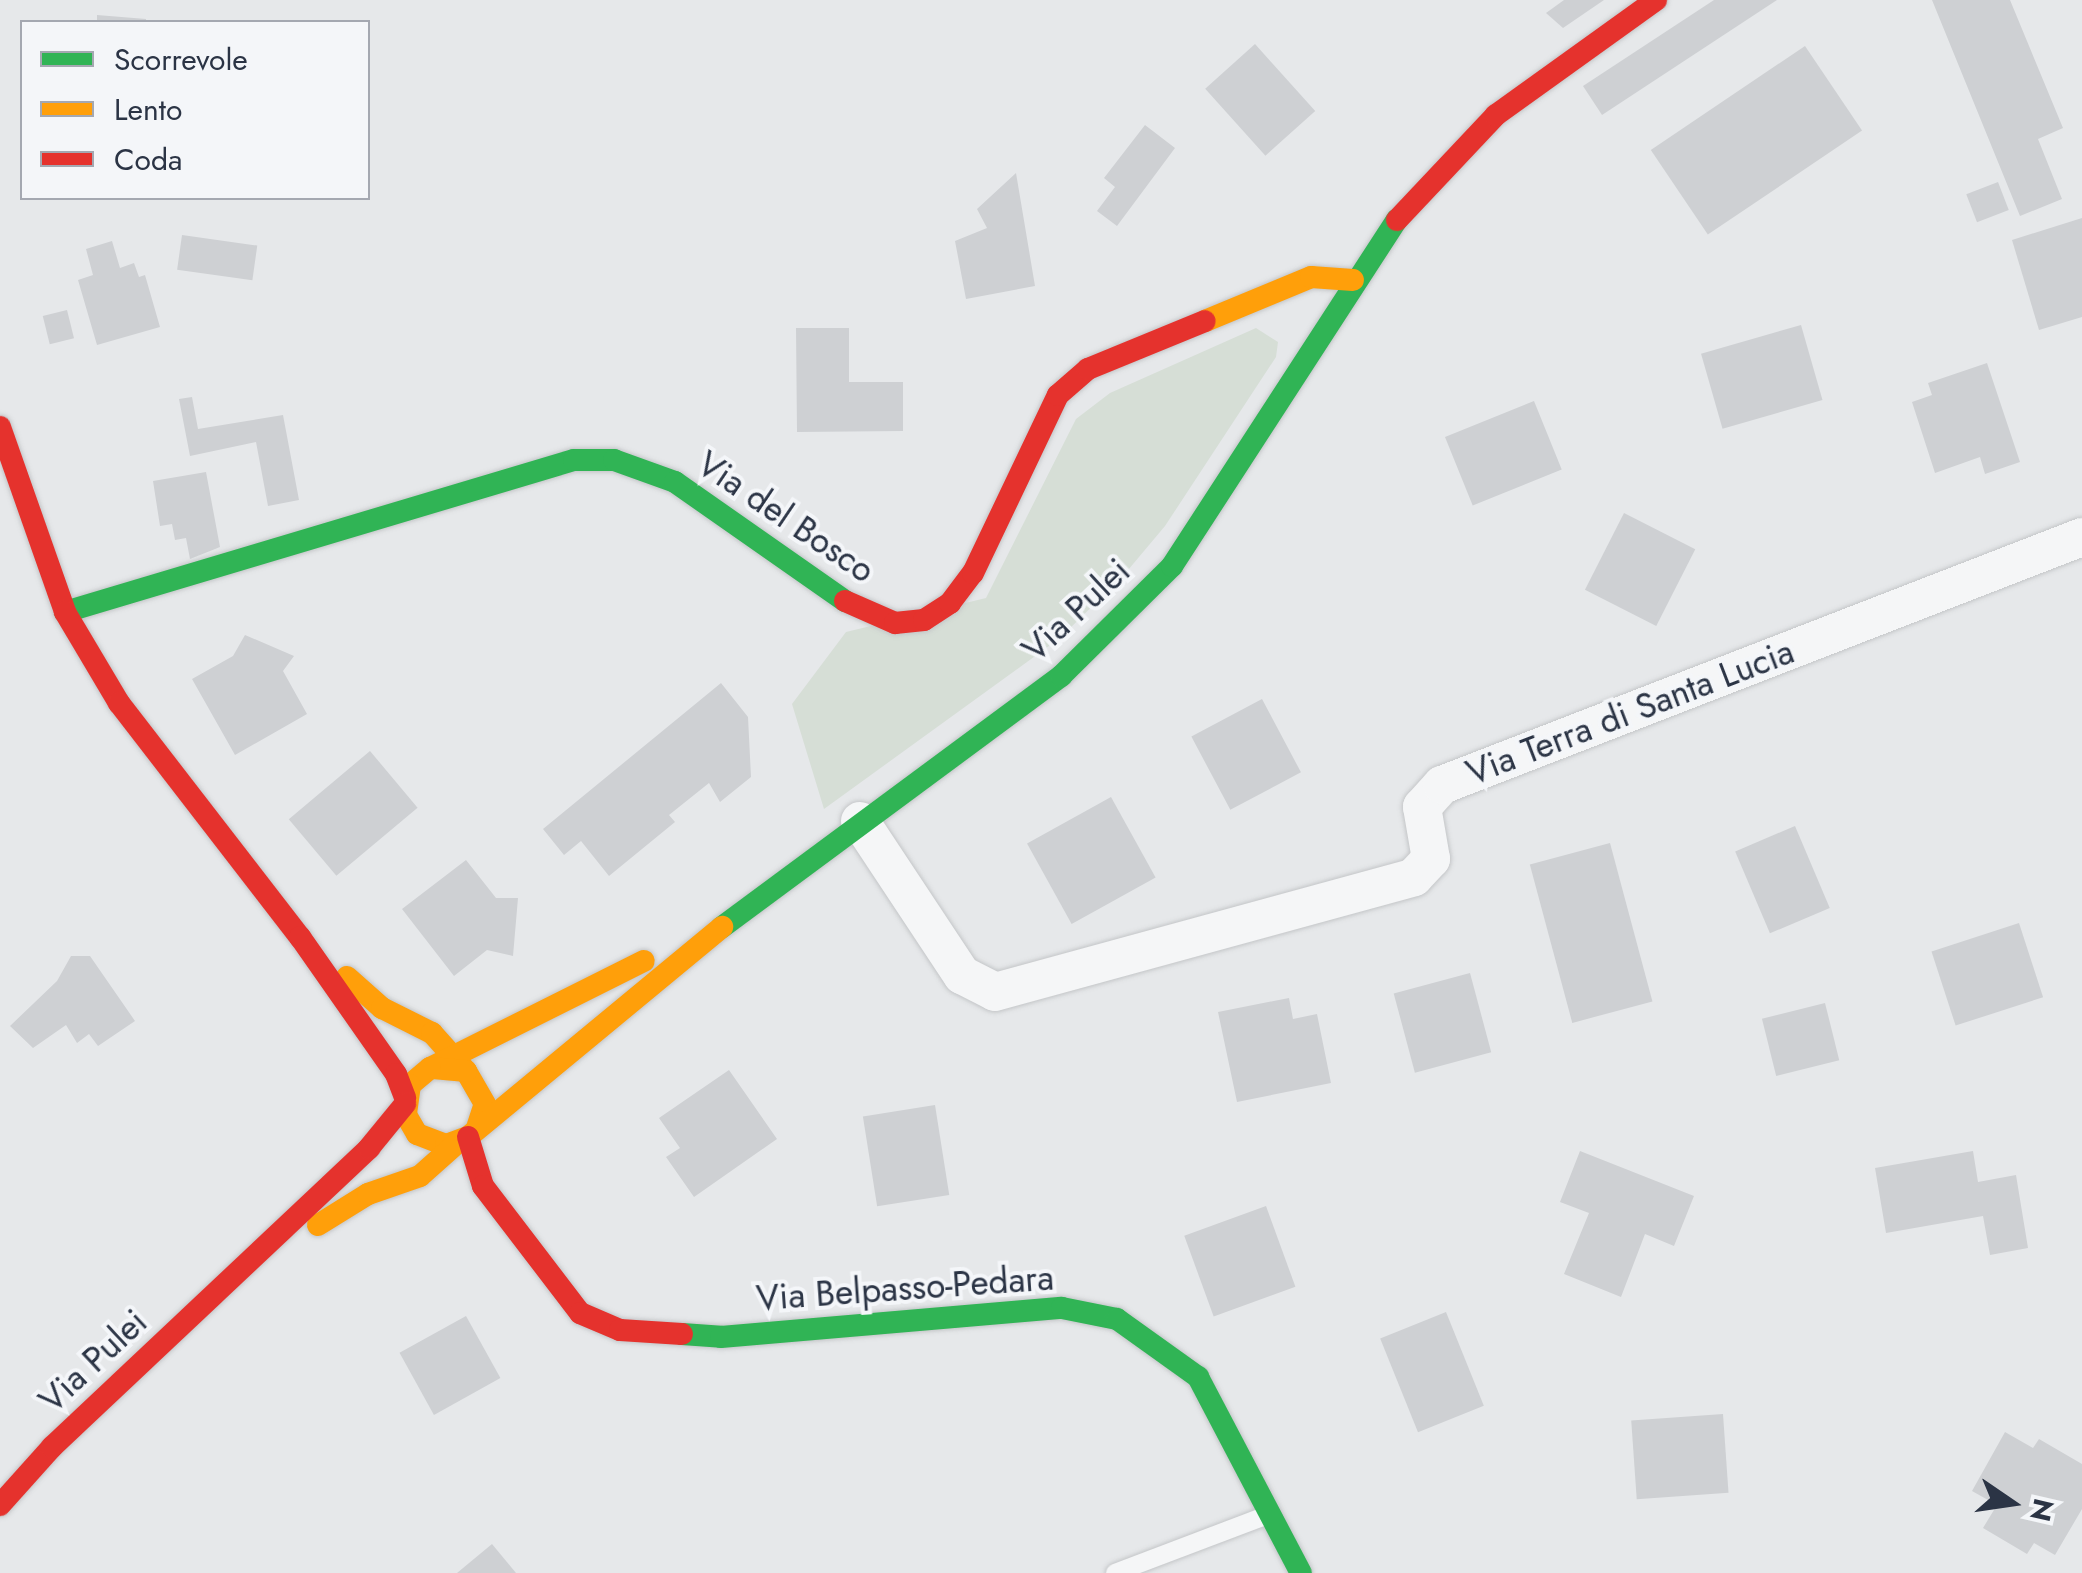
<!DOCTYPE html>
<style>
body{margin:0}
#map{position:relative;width:2082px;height:1573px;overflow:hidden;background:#e6e8ea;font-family:Jost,sans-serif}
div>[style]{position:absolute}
.green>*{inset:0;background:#d6ded6}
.building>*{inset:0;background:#ced0d3;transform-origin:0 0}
.roads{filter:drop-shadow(0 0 2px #c4c6c8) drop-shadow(0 0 2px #c4c6c8)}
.lane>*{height:18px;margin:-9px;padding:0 9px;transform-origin:9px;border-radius:9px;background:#f5f6f7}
.street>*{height:38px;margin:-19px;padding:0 19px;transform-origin:19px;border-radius:19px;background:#f5f6f7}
.fast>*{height:22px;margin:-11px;padding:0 11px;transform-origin:11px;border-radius:11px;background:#30b455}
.slow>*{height:22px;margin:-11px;padding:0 11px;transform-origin:11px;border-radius:11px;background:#ff9f0a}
.jam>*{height:22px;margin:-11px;padding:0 11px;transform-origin:11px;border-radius:11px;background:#e5322d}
span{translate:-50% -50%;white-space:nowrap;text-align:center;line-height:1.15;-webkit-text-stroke:8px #f4f6f9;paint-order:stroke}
.street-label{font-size:35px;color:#2b3445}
.legend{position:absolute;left:20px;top:20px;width:350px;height:180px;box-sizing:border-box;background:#f4f6f9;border:2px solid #a4a8b1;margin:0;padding:12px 18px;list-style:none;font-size:30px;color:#2b3445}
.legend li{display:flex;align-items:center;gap:20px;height:50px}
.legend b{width:50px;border:2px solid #a4a8b1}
.north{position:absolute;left:1962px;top:1453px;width:100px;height:100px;-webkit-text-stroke:8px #f4f6f9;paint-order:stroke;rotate:103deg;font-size:28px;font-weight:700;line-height:40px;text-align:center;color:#2b3445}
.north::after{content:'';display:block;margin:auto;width:35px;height:45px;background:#2b3445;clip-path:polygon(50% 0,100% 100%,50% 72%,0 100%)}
</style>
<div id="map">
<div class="green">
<i style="clip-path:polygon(1256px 328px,1278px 342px,1276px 357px,1165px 526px,1123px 576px,1060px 638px,824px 809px,792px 704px,846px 632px,986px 598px,1076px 419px,1110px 393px)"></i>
</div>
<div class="building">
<i style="clip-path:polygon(1564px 0,1604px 0,1563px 28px,1546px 13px)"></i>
<i style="clip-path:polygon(1714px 0,1777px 0,1602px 115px,1583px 86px)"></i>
<i style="clip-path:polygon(1932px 0,2010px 0,2063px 128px,2038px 139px,2062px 199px,2020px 216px)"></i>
<i style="clip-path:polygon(97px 15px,146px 19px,146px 22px,97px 22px)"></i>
<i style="left:1255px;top:44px;width:90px;height:67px;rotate:48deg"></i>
<i style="left:1805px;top:46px;width:102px;height:186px;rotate:56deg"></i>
<i style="clip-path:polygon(1145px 125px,1175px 148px,1117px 226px,1097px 211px,1115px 187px,1104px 178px)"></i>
<i style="clip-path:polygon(1016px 173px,1035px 286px,966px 299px,955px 241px,987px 228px,977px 209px)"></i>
<i style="left:1998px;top:182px;width:30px;height:34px;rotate:69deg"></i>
<i style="clip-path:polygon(2082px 218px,2082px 317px,2039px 330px,2012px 240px)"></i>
<i style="left:182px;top:235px;width:76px;height:35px;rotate:8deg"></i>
<i style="clip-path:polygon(112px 241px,120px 268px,134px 263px,139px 277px,145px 275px,160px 327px,97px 345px,78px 280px,93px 275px,86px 249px)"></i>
<i style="left:67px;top:310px;width:29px;height:25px;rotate:76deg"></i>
<i style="left:1801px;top:325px;width:78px;height:104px;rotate:74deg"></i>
<i style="clip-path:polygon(796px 328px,849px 328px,849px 382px,903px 382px,903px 431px,797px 432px)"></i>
<i style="clip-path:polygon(1987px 363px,2020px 462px,1985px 474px,1980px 457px,1935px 473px,1912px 402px,1932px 395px,1928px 383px)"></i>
<i style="clip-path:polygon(192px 397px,198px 429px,283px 415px,299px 500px,268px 506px,256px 442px,190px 456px,179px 399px)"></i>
<i style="left:1534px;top:401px;width:74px;height:96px;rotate:68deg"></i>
<i style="clip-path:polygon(206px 472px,220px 547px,190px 559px,186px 538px,175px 540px,172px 524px,160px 526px,153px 481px)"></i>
<i style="left:1624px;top:513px;width:80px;height:86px;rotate:27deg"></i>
<i style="clip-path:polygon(245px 635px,294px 656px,283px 671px,307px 714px,235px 755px,192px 679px,233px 656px)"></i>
<i style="clip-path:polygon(721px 683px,748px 717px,751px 777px,720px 802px,709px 783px,669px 815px,675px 822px,609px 876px,581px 841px,564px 855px,543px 829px)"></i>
<i style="left:1262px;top:699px;width:83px;height:80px;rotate:62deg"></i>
<i style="left:370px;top:751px;width:74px;height:106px;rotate:50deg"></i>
<i style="left:1111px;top:797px;width:92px;height:96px;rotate:61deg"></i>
<i style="left:1795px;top:826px;width:89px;height:65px;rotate:67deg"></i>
<i style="left:1610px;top:843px;width:164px;height:83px;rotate:75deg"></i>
<i style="clip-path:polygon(466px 860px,496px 898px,518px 898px,513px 956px,487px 950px,454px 976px,402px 909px)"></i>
<i style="left:2019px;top:923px;width:78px;height:92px;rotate:72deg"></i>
<i style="clip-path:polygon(71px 956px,90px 956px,135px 1021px,98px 1046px,89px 1034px,77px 1043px,66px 1025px,33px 1048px,10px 1026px,57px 981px)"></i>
<i style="left:1470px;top:973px;width:82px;height:79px;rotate:75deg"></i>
<i style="clip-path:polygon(1289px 998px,1293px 1019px,1317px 1014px,1331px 1083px,1237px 1102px,1218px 1012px)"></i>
<i style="left:1825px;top:1003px;width:59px;height:65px;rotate:76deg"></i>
<i style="clip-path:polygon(729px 1070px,777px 1139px,694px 1197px,666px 1157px,680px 1148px,659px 1118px)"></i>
<i style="left:935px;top:1105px;width:91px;height:73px;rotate:81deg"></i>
<i style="clip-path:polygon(1580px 1151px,1694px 1196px,1674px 1246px,1645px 1234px,1621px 1297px,1564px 1274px,1589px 1213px,1560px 1202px)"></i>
<i style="clip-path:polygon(1973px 1151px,1978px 1182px,2016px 1175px,2028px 1248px,1990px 1255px,1983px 1216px,1886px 1233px,1875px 1168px)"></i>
<i style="left:1266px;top:1206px;width:86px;height:87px;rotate:70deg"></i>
<i style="left:1446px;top:1312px;width:101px;height:71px;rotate:68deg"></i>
<i style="left:466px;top:1316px;width:71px;height:76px;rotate:61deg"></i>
<i style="left:1723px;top:1414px;width:79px;height:92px;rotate:86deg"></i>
<i style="clip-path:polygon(2005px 1432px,2033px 1448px,2039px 1439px,2082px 1464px,2082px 1509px,2055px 1555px,2034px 1543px,2027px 1554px,1983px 1528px,1997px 1505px,1972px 1491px)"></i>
<i style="clip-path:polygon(492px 1544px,516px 1573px,457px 1573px)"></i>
</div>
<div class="roads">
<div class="lane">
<i style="left:1115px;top:1573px;width:160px;rotate:-20.8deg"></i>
</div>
<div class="street">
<i style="left:860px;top:821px;width:185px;rotate:56.5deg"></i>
<i style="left:962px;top:975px;width:37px;rotate:27deg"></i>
<i style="left:995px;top:992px;width:434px;rotate:-15.3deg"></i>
<i style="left:1414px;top:877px;width:25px;rotate:-47deg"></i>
<i style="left:1431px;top:859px;width:53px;rotate:-99.8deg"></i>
<i style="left:1422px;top:807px;width:30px;rotate:-48deg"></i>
<i style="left:1442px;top:785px;width:686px;rotate:-21.18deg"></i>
</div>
<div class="fast">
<i style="left:65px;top:612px;width:531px;rotate:-16.63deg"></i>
<i style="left:574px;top:460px;width:40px"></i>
<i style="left:614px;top:460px;width:65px;rotate:19.8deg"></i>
<i style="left:675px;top:482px;width:208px;rotate:35deg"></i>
<i style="left:722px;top:927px;width:422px;rotate:-36.5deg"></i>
<i style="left:1061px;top:676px;width:156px;rotate:-44.7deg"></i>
<i style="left:1172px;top:566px;width:413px;rotate:-57deg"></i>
<i style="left:682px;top:1334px;width:39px;rotate:4deg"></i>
<i style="left:721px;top:1337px;width:342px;rotate:-4.9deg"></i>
<i style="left:1062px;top:1308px;width:56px;rotate:11.3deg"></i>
<i style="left:1117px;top:1319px;width:100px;rotate:35.6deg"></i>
<i style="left:1198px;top:1377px;width:221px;rotate:62.3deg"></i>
</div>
<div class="slow">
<i style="left:1205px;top:321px;width:115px;rotate:-22.5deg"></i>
<i style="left:1311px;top:277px;width:42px;rotate:4.1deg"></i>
<i style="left:347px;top:977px;width:47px;rotate:41.5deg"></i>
<i style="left:382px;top:1008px;width:56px;rotate:26.6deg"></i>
<i style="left:432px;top:1033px;width:51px;rotate:48.2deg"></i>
<i style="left:430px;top:1068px;width:239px;rotate:-26.6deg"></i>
<i style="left:477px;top:1128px;width:25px;rotate:-72deg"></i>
<i style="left:485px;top:1104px;width:38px;rotate:-120deg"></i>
<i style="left:466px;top:1071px;width:36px;rotate:-175deg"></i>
<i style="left:430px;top:1068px;width:26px;rotate:140deg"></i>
<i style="left:410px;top:1085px;width:30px;rotate:98deg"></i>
<i style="left:406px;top:1115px;width:22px;rotate:60deg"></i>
<i style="left:417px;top:1134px;width:31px;rotate:21deg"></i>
<i style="left:446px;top:1145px;width:23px;rotate:-20deg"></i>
<i style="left:468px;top:1137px;width:330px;rotate:-39.6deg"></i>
<i style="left:318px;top:1225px;width:59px;rotate:-31.8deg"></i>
<i style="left:368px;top:1194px;width:55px;rotate:-19.1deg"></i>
<i style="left:420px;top:1176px;width:50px;rotate:-41.7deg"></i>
</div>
<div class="jam">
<i style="left:1397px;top:220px;width:144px;rotate:-46.7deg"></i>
<i style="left:1496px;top:115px;width:197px;rotate:-35.7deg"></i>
<i style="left:0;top:427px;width:196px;rotate:70.6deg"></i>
<i style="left:65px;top:612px;width:106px;rotate:59.3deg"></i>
<i style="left:119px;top:703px;width:296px;rotate:52.3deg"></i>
<i style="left:300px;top:937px;width:167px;rotate:55deg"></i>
<i style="left:396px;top:1074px;width:26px;rotate:69deg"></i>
<i style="left:845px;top:601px;width:55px;rotate:23.7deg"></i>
<i style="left:895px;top:623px;width:29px;rotate:-6deg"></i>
<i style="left:924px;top:620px;width:31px;rotate:-33deg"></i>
<i style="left:950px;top:603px;width:38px;rotate:-53deg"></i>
<i style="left:973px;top:573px;width:197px;rotate:-64.5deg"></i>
<i style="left:1058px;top:395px;width:40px;rotate:-41deg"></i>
<i style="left:1088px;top:369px;width:126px;rotate:-22.3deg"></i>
<i style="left:468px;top:1137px;width:51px;rotate:73deg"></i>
<i style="left:483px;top:1186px;width:160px;rotate:52.6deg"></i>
<i style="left:580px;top:1313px;width:43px;rotate:23deg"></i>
<i style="left:620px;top:1330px;width:62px;rotate:3.7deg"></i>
<i style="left:0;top:1505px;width:78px;rotate:-48.1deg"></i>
<i style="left:52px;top:1447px;width:436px;rotate:-43.3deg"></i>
<i style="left:369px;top:1148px;width:57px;rotate:-50.7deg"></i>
</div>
</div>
<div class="street-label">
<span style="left:786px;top:517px;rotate:34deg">Via del Bosco</span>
<span style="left:1076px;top:610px;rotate:-43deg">Via Pulei</span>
<span style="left:1630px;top:712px;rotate:-21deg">Via Terra di Santa Lucia</span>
<span style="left:905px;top:1288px;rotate:-4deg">Via Belpasso-Pedara</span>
<span style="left:93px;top:1361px;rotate:-43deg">Via Pulei</span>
</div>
<ul class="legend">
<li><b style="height:12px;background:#30b455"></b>Scorrevole</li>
<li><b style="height:12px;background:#ff9f0a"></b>Lento</li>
<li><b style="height:12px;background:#e5322d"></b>Coda</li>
</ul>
<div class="north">N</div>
</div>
